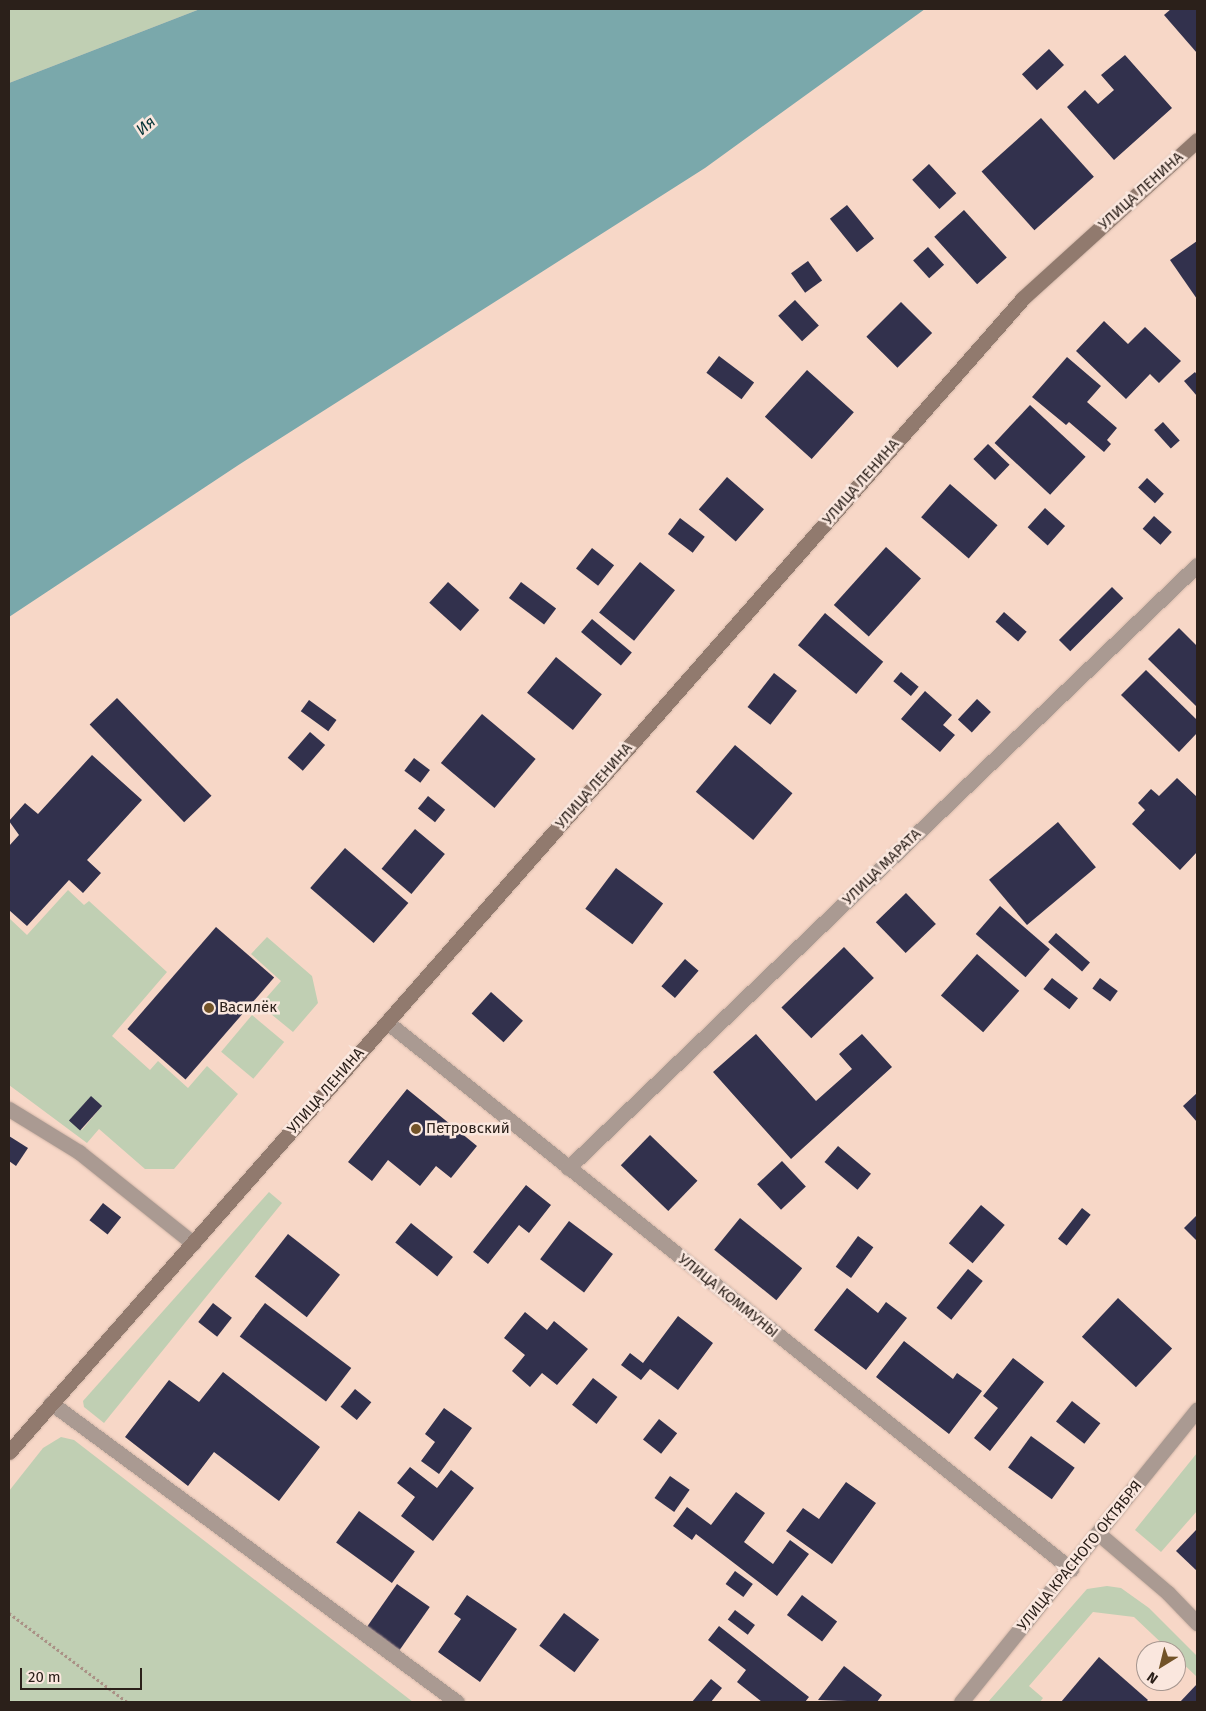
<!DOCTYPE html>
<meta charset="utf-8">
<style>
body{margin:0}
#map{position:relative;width:1206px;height:1711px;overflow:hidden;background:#f7d7c7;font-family:"Fira Sans",sans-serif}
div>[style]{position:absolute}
.green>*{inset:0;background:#c0cfb3;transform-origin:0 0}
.water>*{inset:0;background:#7aa8ab}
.building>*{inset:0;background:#32314d;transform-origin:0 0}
.path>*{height:3px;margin-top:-1.5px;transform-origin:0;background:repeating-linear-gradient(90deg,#aa9286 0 2.5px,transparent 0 5px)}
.roads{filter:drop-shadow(0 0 1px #d2b6a8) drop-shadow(0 0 1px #d2b6a8)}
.lane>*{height:15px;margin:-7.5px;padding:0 7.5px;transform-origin:7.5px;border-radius:7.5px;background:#aa9a92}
.street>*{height:15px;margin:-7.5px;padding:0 7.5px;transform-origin:7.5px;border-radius:7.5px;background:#aa9a92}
.secondary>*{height:15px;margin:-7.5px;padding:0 7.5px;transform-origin:7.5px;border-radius:7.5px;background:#917a6e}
.dots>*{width:14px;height:14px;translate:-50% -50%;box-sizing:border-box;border:2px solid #fae7de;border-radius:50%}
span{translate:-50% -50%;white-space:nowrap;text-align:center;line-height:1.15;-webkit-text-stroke:5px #fae7de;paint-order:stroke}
.street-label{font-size:15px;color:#2b201a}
.poi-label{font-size:15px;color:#2b201a}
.left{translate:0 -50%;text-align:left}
.water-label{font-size:16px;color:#063538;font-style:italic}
.frame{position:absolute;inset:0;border:10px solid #2b201a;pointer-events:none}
.north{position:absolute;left:1136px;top:1641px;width:50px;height:50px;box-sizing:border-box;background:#fae7de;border:1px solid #a79790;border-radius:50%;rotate:216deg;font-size:14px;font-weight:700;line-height:20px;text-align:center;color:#2b201a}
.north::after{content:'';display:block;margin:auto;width:18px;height:22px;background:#725328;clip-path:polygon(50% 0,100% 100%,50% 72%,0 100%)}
.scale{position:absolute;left:20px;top:1668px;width:122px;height:22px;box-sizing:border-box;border:2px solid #2b201a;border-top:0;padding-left:6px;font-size:15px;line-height:18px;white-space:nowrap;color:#2b201a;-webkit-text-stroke:4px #fae7de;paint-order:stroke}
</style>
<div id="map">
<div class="green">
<i style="clip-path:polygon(9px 9px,200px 9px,9px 83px)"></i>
<i style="clip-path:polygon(evenodd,68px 890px,84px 905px,89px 901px,167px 972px,112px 1036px,150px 1070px,158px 1061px,188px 1088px,207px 1066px,238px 1094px,174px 1169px,145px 1169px,99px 1129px,87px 1143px,9px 1085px,9px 918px,27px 935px,68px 890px,91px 1097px,102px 1106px,82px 1130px,71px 1121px,91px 1097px)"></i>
<i style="clip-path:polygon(267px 937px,312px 976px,318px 1003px,293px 1032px,260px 1005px,281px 981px,251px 954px)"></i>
<i style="left:252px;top:1015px;width:42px;height:48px;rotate:40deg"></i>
<i style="clip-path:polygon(269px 1192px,282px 1203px,104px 1423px,84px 1407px,83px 1401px)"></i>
<i style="clip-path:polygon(61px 1437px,74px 1440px,413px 1702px,9px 1702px,9px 1491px,43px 1448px)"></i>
<i style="clip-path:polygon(1197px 1453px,1197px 1511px,1161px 1552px,1135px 1530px)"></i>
<i style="clip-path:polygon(1107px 1586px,1121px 1588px,1149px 1608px,1197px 1656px,1197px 1677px,1176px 1657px,1176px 1651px,1170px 1651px,1134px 1617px,1093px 1612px,1029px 1686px,1043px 1698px,1040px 1702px,988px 1702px,1087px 1589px)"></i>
</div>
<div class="water">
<i style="clip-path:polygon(200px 9px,925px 9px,705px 168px,240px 464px,9px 617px,9px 83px)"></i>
</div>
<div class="building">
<i style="clip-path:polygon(1171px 9px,1197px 9px,1197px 53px,1164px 15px)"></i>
<i style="left:1049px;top:49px;width:22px;height:37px;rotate:47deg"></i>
<i style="clip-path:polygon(1125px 55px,1172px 108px,1114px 160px,1067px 107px,1085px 90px,1098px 104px,1114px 90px,1101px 75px)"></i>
<i style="left:1041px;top:118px;width:79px;height:80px;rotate:48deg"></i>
<i style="left:929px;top:164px;width:40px;height:23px;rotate:47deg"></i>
<i style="left:847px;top:205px;width:43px;height:22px;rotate:51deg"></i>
<i style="left:964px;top:210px;width:64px;height:40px;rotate:48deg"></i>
<i style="clip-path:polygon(1197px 241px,1197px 299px,1170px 260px)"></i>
<i style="left:928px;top:247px;width:24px;height:20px;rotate:48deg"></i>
<i style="left:808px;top:261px;width:24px;height:21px;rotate:54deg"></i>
<i style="left:795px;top:300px;width:35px;height:23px;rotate:47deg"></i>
<i style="left:901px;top:302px;width:44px;height:49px;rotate:45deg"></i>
<i style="clip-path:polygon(1104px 321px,1128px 344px,1145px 327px,1181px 361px,1159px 383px,1150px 374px,1126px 399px,1076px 351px)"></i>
<i style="left:719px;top:356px;width:44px;height:21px;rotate:37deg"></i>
<i style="clip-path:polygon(1067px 357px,1101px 386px,1087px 402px,1117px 428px,1107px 440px,1111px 444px,1104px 452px,1069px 422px,1066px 425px,1032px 397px)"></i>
<i style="left:807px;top:370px;width:63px;height:63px;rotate:42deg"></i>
<i style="clip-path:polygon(1195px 372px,1197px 375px,1197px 396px,1184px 381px)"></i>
<i style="left:1030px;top:405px;width:76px;height:52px;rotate:43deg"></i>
<i style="left:1163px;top:422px;width:25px;height:12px;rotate:48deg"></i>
<i style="left:988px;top:444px;width:30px;height:21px;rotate:44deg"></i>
<i style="left:727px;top:477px;width:49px;height:43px;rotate:41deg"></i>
<i style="left:1147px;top:478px;width:23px;height:13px;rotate:43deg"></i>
<i style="left:950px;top:484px;width:63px;height:44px;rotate:41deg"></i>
<i style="left:1045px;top:508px;width:27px;height:26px;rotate:42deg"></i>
<i style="left:1154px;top:516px;width:24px;height:17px;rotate:42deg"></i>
<i style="left:680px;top:518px;width:31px;height:20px;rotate:37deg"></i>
<i style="left:886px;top:547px;width:47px;height:78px;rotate:42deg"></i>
<i style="left:592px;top:548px;width:28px;height:26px;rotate:38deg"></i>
<i style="left:640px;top:562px;width:45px;height:65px;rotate:39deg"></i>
<i style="left:448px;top:582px;width:42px;height:28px;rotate:42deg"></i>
<i style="left:521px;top:582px;width:44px;height:20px;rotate:37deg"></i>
<i style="left:1112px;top:587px;width:16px;height:75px;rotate:45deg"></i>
<i style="left:1004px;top:612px;width:30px;height:13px;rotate:41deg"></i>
<i style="left:825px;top:613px;width:76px;height:42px;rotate:40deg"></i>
<i style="left:592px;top:619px;width:52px;height:17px;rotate:40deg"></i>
<i style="clip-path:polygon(1179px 628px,1197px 646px,1197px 707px,1148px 659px)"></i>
<i style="left:556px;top:657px;width:59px;height:46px;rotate:39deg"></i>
<i style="clip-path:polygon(1146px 670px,1197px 720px,1197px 733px,1179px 752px,1121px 695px)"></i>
<i style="left:901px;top:672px;width:23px;height:12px;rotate:40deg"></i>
<i style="left:774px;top:673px;width:29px;height:43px;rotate:38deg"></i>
<i style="clip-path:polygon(925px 691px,952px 715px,943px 725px,955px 735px,940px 752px,901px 719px)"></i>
<i style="left:117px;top:698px;width:136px;height:38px;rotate:46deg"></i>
<i style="left:977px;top:699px;width:19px;height:28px;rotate:43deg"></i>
<i style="left:309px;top:700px;width:34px;height:14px;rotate:36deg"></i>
<i style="left:482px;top:714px;width:70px;height:64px;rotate:40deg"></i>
<i style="left:310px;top:732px;width:20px;height:34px;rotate:41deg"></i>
<i style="left:735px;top:745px;width:75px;height:61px;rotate:40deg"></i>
<i style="clip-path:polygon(92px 755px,142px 800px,87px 860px,101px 873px,83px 893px,69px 880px,27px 926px,9px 910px,9px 846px,19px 835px,9px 821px,25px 803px,38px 814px)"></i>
<i style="left:414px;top:758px;width:20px;height:16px;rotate:37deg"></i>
<i style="clip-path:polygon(1177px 778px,1197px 797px,1197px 852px,1180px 870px,1132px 824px,1145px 810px,1138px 803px,1151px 789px,1159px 796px)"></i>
<i style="left:428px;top:796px;width:22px;height:16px;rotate:39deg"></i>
<i style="left:1058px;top:822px;width:59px;height:90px;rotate:50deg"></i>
<i style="left:415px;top:829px;width:39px;height:52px;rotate:40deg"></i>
<i style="left:345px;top:848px;width:84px;height:53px;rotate:41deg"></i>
<i style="left:616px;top:868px;width:59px;height:51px;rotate:37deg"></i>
<i style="left:906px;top:893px;width:43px;height:42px;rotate:46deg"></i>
<i style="left:1000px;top:906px;width:66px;height:37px;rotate:41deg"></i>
<i style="left:216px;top:927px;width:77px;height:135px;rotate:41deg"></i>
<i style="left:1056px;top:933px;width:45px;height:12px;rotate:41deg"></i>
<i style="left:844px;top:947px;width:43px;height:87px;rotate:46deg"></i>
<i style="left:977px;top:954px;width:56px;height:55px;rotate:41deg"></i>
<i style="left:685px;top:959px;width:18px;height:36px;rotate:41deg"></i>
<i style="left:1052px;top:978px;width:33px;height:14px;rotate:38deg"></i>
<i style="left:1100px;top:978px;width:22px;height:13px;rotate:36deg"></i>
<i style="left:491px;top:992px;width:43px;height:29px;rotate:42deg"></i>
<i style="clip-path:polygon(756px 1034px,816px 1101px,852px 1069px,839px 1054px,862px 1034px,892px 1067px,791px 1159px,713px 1072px)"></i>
<i style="clip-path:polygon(407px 1089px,477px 1146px,451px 1178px,436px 1166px,420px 1186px,388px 1160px,372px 1181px,348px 1162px)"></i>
<i style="clip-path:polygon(1197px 1093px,1197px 1122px,1183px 1106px)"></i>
<i style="left:91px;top:1096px;width:15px;height:33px;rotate:42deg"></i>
<i style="left:650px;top:1135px;width:66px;height:42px;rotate:44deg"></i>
<i style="clip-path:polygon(9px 1136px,28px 1148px,16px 1166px,9px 1161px)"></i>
<i style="left:838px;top:1146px;width:43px;height:21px;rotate:40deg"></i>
<i style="left:782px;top:1161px;width:35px;height:34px;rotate:47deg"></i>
<i style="clip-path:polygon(526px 1185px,551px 1205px,529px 1233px,519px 1225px,488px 1264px,473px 1252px)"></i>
<i style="left:103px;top:1203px;width:23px;height:22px;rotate:38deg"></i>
<i style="left:981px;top:1205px;width:31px;height:50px;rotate:40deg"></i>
<i style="left:1082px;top:1208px;width:11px;height:39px;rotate:38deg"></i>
<i style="clip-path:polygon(1197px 1215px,1197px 1241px,1184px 1228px)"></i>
<i style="left:740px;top:1218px;width:80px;height:41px;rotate:39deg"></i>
<i style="left:569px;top:1221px;width:55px;height:48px;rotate:37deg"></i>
<i style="left:411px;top:1223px;width:54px;height:25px;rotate:39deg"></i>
<i style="left:288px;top:1234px;width:66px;height:54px;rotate:38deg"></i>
<i style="left:858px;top:1236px;width:19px;height:38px;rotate:36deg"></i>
<i style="left:968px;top:1269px;width:19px;height:50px;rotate:39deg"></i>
<i style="clip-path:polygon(847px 1288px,878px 1313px,886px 1302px,907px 1318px,866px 1370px,814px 1330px)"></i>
<i style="left:1118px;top:1298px;width:74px;height:53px;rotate:43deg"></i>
<i style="left:213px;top:1303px;width:24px;height:24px;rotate:38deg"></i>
<i style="left:265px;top:1303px;width:108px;height:42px;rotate:37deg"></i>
<i style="clip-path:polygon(525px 1312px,547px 1330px,554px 1321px,588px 1349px,557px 1385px,542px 1373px,530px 1387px,512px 1371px,525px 1355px,504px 1338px)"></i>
<i style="clip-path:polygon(678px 1316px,713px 1343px,678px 1390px,650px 1369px,641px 1380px,621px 1365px,630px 1353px,643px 1363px)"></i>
<i style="clip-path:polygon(904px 1341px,953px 1379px,957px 1373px,982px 1391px,949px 1434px,876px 1377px)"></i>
<i style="clip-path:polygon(1013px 1358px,1044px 1382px,990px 1451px,974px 1438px,998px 1408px,983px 1396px)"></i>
<i style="clip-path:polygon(223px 1372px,320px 1447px,279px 1501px,214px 1452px,188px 1486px,125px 1437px,169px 1380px,199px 1402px)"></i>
<i style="left:593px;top:1378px;width:31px;height:34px;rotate:38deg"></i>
<i style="left:355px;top:1389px;width:21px;height:23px;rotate:39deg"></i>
<i style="left:1072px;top:1401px;width:36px;height:26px;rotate:38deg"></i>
<i style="clip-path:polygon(444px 1408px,472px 1428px,439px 1474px,421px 1461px,435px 1442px,425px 1434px)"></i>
<i style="left:659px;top:1419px;width:23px;height:26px;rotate:38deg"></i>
<i style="left:1031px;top:1436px;width:54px;height:39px;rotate:36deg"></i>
<i style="clip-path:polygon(410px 1467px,437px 1488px,451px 1470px,474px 1488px,433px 1541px,401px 1516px,415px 1497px,397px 1483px)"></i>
<i style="left:670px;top:1476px;width:24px;height:27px;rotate:35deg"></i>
<i style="clip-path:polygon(846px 1482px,876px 1503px,832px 1564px,786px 1531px,803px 1508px,819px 1519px)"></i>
<i style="clip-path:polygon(736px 1492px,765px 1513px,744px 1542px,773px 1564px,790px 1540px,809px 1554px,777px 1596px,696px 1534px,692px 1540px,673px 1526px,687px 1507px,711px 1525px)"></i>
<i style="left:359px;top:1511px;width:69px;height:39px;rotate:36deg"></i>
<i style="clip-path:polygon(1197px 1529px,1197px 1571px,1176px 1551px)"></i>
<i style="left:735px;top:1571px;width:22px;height:16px;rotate:36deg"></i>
<i style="left:397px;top:1584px;width:40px;height:55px;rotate:35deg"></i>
<i style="clip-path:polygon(467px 1595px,517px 1629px,480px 1682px,438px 1652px,461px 1619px,454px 1614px)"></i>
<i style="left:802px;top:1595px;width:44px;height:25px;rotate:37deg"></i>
<i style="left:735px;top:1610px;width:25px;height:12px;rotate:37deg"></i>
<i style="left:564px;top:1613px;width:44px;height:41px;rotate:37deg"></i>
<i style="clip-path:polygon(719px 1626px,809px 1697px,805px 1702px,762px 1702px,737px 1682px,746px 1670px,708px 1640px)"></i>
<i style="clip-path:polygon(1099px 1657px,1148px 1700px,1146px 1702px,1061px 1702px)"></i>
<i style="clip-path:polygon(844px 1666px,882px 1695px,877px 1702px,818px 1700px)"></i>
<i style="clip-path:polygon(711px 1679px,722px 1688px,711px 1702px,692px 1702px)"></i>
<i style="clip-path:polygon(1197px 1684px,1197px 1702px,1180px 1702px)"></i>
</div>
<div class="path">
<i style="left:9px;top:1613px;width:148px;rotate:37deg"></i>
</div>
<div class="roads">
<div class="lane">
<i style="left:9px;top:1109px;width:82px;rotate:31.6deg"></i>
<i style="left:79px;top:1152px;width:146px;rotate:38.6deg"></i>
<i style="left:51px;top:1403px;width:504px;rotate:36.37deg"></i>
</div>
<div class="street">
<i style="left:387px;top:1022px;width:876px;rotate:38.65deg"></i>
<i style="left:568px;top:1168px;width:871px;rotate:-43.79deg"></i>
<i style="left:1099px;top:1534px;width:91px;rotate:40.5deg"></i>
<i style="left:1168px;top:1593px;width:42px;rotate:46deg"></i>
<i style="left:961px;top:1702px;width:376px;rotate:-51.1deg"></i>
</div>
<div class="secondary">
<i style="left:9px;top:1452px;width:1536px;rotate:-48.69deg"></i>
<i style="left:1023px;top:298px;width:235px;rotate:-42.2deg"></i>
</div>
</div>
<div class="dots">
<i style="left:209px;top:1008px;background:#725328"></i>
<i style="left:416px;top:1129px;background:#725328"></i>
</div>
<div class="street-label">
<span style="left:1141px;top:191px;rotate:-42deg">УЛИЦА ЛЕНИНА</span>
<span style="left:861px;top:482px;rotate:-49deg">УЛИЦА ЛЕНИНА</span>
<span style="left:594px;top:786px;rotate:-49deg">УЛИЦА ЛЕНИНА</span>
<span style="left:882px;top:867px;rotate:-44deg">УЛИЦА МАРАТА</span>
<span style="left:326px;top:1091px;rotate:-49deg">УЛИЦА ЛЕНИНА</span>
<span style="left:728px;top:1296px;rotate:39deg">УЛИЦА КОММУНЫ</span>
<span style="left:1080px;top:1556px;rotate:-51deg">УЛИЦА КРАСНОГО ОКТЯБРЯ</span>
</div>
<div class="poi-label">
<span class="left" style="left:219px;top:1008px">Василёк</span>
<span class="left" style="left:426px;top:1129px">Петровский</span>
</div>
<div class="water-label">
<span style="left:146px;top:126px;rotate:-41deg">Ия</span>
</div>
<div class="frame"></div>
<div class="north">N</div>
<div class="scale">20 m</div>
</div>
